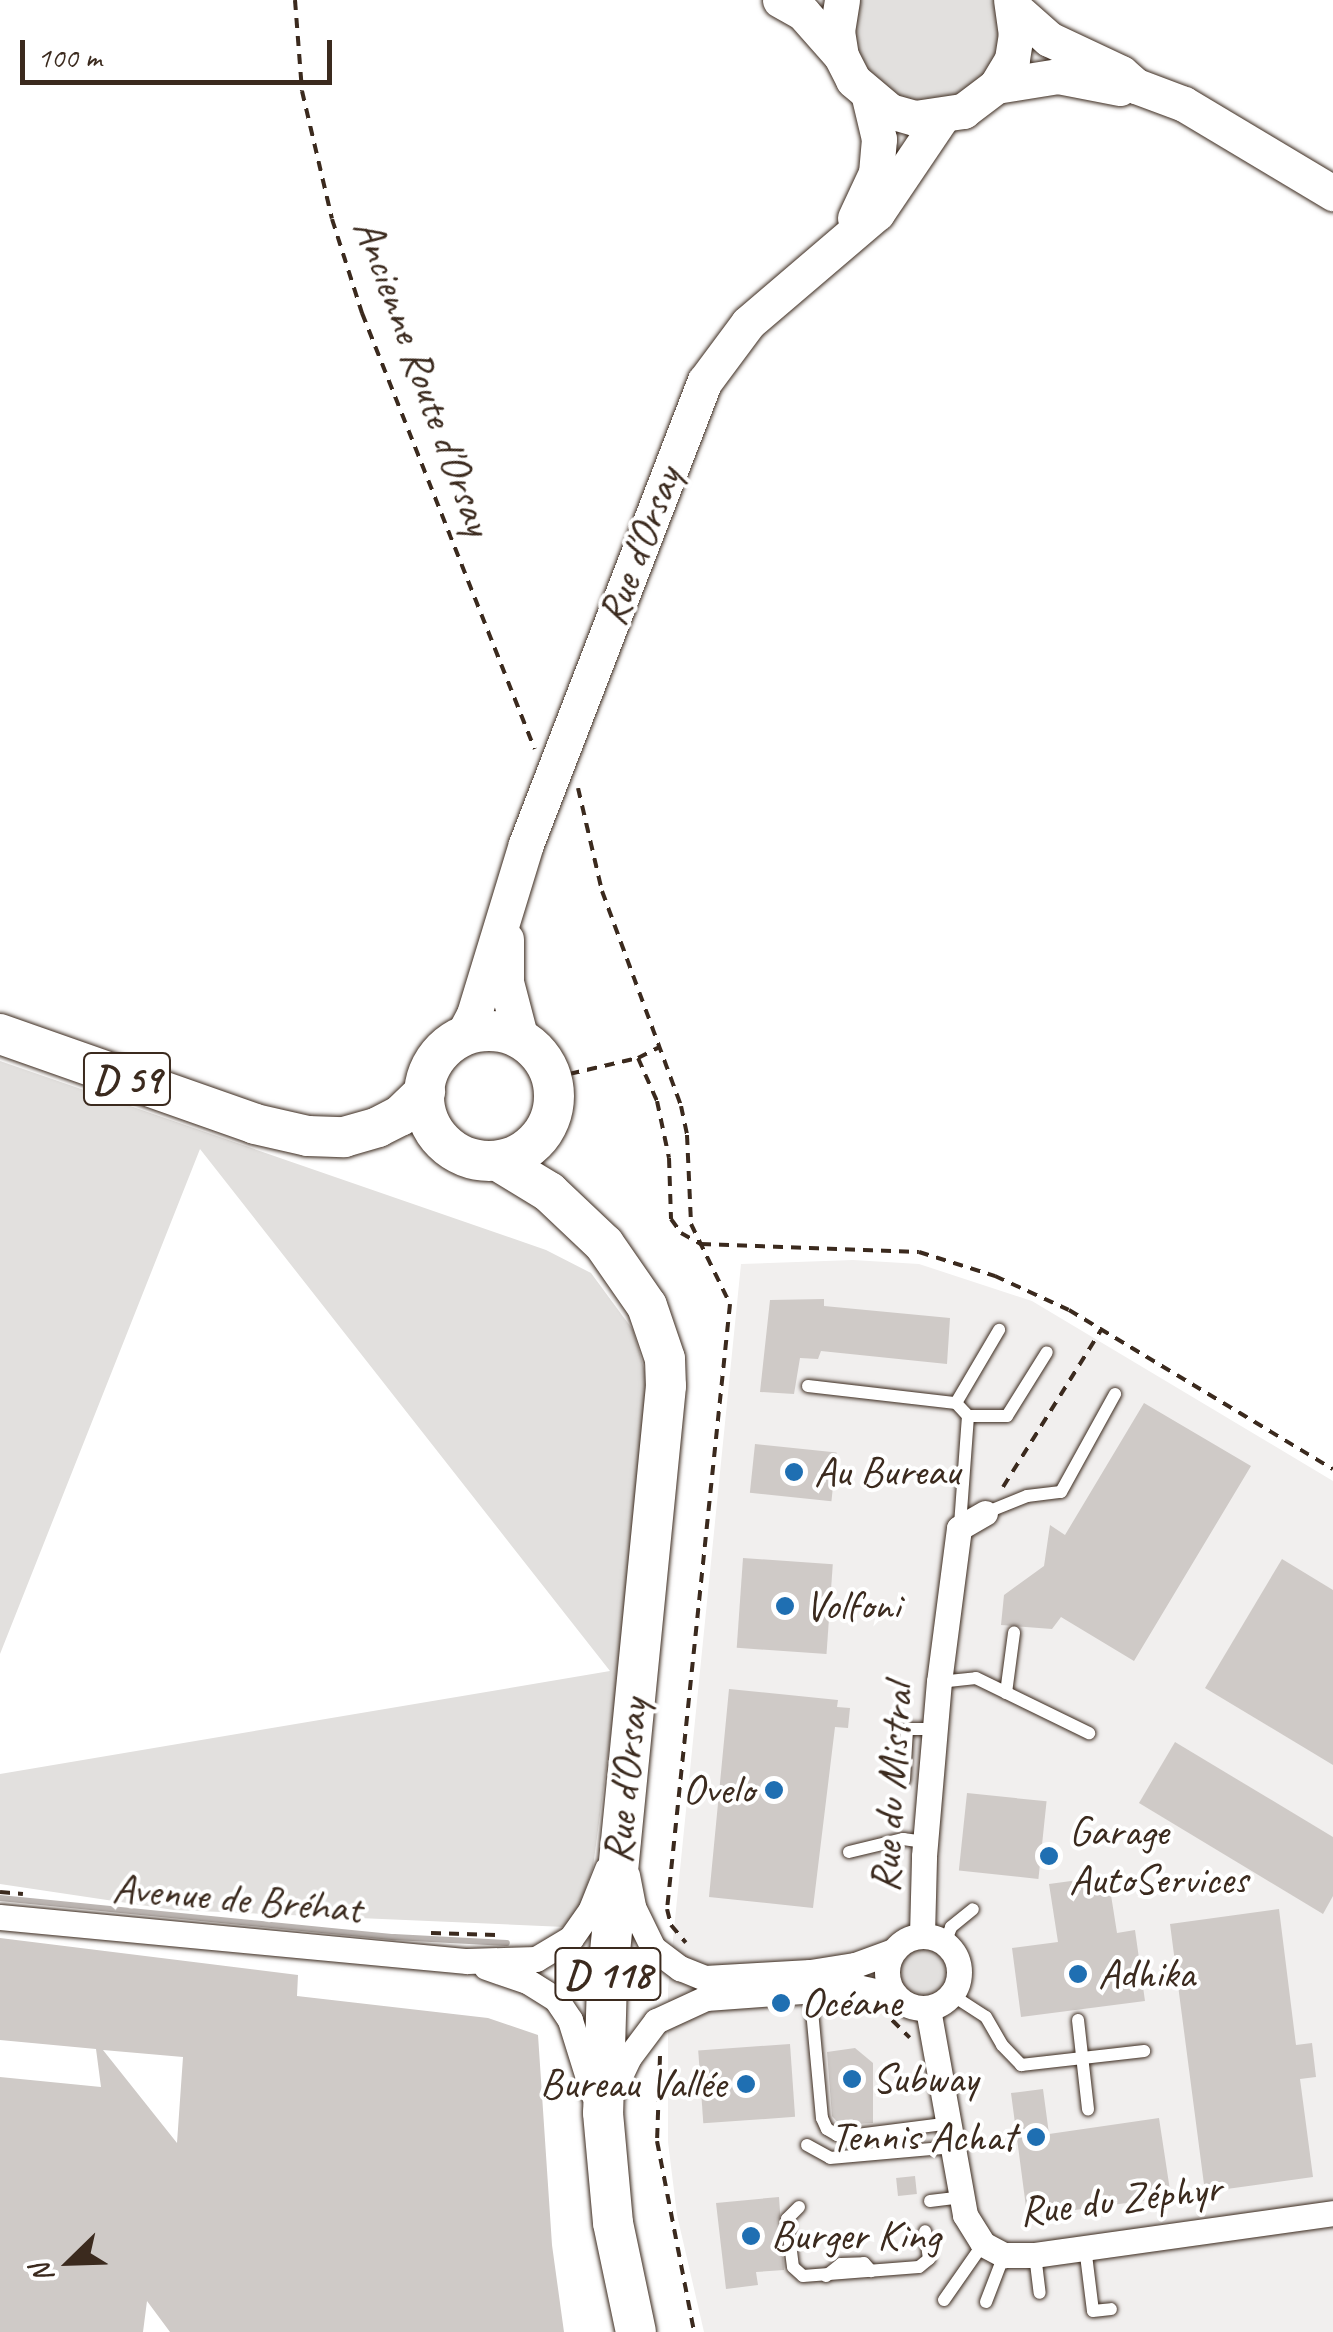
<!DOCTYPE html>
<meta charset="utf-8">
<style>
body{margin:0}
#map{position:relative;width:1333px;height:2332px;overflow:hidden;background:#fff;font-family:Caveat,sans-serif}
div>[style]{position:absolute}
.built>*{inset:0;background:#f1efee}
.green>*{inset:0;background:#e2e0de}
.round{border-radius:50%}
.stream>*{height:6px;margin:-3px;padding:0 3px;transform-origin:3px;border-radius:3px;background:#bcb6b3}
.building>*{inset:0;background:#cfcac7;transform-origin:0 0}
.path>*{height:4px;margin-top:-2px;transform-origin:0;background:repeating-linear-gradient(90deg,#3b2a1e 0 10px,transparent 0 18px)}
.roads{filter:drop-shadow(0 0 2px #3b2a1e) drop-shadow(0 0 2px #3b2a1e)}
.service>*{height:12px;margin:-6px;padding:0 6px;transform-origin:6px;border-radius:6px;background:#fff}
.minor>*{height:25px;margin:-12.5px;padding:0 12.5px;transform-origin:12.5px;border-radius:12.5px;background:#fff}
.minor>.ring{margin:-12.5px;padding:0;box-sizing:content-box;background:none;border:25px solid #fff;border-radius:50%}
.secondary>*{height:35px;margin:-17.5px;padding:0 17.5px;transform-origin:17.5px;border-radius:17.5px;background:#fff}
.primary>*{height:40px;margin:-20px;padding:0 20px;transform-origin:20px;border-radius:20px;background:#fff}
.primary>.ring{margin:-20px;padding:0;box-sizing:content-box;background:none;border:40px solid #fff;border-radius:50%}
.dots>*{width:28px;height:28px;translate:-50% -50%;box-sizing:border-box;border:5px solid #fff;border-radius:50%}
span{translate:-50% -50%;white-space:nowrap;text-align:center;line-height:1.15;-webkit-text-stroke:8px #fff;paint-order:stroke}
.shield-label span{padding:2px 8px;background:#fff;border:2px solid;border-radius:8px;-webkit-text-stroke-width:0}
.shield-label{font-size:40px;color:#3b2a1e;font-weight:700}
.street-label{font-size:42px;color:#3b2a1e}
.poi-label{font-size:42px;color:#3b2a1e}
.left{translate:0 -50%;text-align:left}
.right{translate:-100% -50%;text-align:right}
.north{position:absolute;left:20px;top:2212px;width:100px;height:100px;-webkit-text-stroke:8px #fff;paint-order:stroke;rotate:247deg;font-size:28px;font-weight:700;line-height:40px;text-align:center;color:#3b2a1e}
.north::after{content:'';display:block;margin:auto;width:35px;height:45px;background:#3b2a1e;clip-path:polygon(50% 0,100% 100%,50% 72%,0 100%)}
.scale{position:absolute;left:20px;top:40px;width:312px;height:45px;box-sizing:border-box;border:5px solid #3b2a1e;border-top:0;padding-left:12px;font-size:30px;line-height:35px;white-space:nowrap;color:#3b2a1e;-webkit-text-stroke:8px #fff;paint-order:stroke}
</style>
<div id="map">
<div class="built">
<i style="clip-path:polygon(853px 1260px,919px 1264px,1032px 1301px,1333px 1481px,1333px 2332px,704px 2332px,677px 2215px,668px 2142px,668px 1989px,741px 1264px)"></i>
</div>
<div class="green">
<i style="clip-path:polygon(858px 0,995px 0,1000px 18px,998px 49px,984px 76px,960px 96px,930px 103px,899px 98px,864px 68px,853px 39px)"></i>
<i style="clip-path:polygon(0 1061px,546px 1250px,591px 1273px,633px 1330px,652px 1397px,636px 1546px,593px 1867px,578px 1912px,565px 1927px,174px 1910px,0 1884px,0 1774px,610px 1671px,200px 1149px,0 1654px)"></i>
<i class="round" style="left:896px;top:1947px;width:52px;height:52px"></i>
</div>
<div class="stream">
<i style="left:0;top:1898px;width:396px;rotate:5.7deg"></i>
<i style="left:394px;top:1937px;width:113px;rotate:3deg"></i>
</div>
<div class="building">
<i style="clip-path:polygon(824px 1299px,824px 1306px,950px 1318px,947px 1364px,821px 1351px,818px 1359px,800px 1358px,794px 1394px,760px 1392px,770px 1300px)"></i>
<i style="clip-path:polygon(1144px 1403px,1251px 1466px,1134px 1661px,1061px 1617px,1052px 1629px,1001px 1625px,1004px 1595px,1044px 1566px,1050px 1525px,1065px 1535px)"></i>
<i style="left:755px;top:1444px;width:82px;height:49px;rotate:6deg"></i>
<i style="left:743px;top:1558px;width:90px;height:90px;rotate:4deg"></i>
<i style="clip-path:polygon(1282px 1559px,1333px 1590px,1333px 1765px,1205px 1688px)"></i>
<i style="clip-path:polygon(729px 1689px,838px 1700px,837px 1707px,850px 1708px,848px 1728px,835px 1727px,813px 1908px,709px 1897px)"></i>
<i style="clip-path:polygon(1175px 1742px,1333px 1837px,1333px 1896px,1323px 1914px,1139px 1803px)"></i>
<i style="left:967px;top:1793px;width:80px;height:78px;rotate:6deg"></i>
<i style="clip-path:polygon(1108px 1876px,1117px 1933px,1135px 1930px,1145px 2001px,1021px 2017px,1012px 1948px,1058px 1942px,1049px 1884px)"></i>
<i style="clip-path:polygon(1279px 1909px,1296px 2045px,1312px 2043px,1316px 2077px,1300px 2079px,1313px 2177px,1205px 2192px,1170px 1924px)"></i>
<i style="clip-path:polygon(evenodd,0 1938px,298px 1975px,297px 1996px,488px 2018px,538px 2035px,552px 2245px,564px 2332px,170px 2332px,147px 2301px,143px 2332px,0 2332px,0 2077px,101px 2087px,96px 2049px,0 2040px,0 1938px,103px 2050px,183px 2057px,177px 2143px,103px 2050px)"></i>
<i style="left:790px;top:2044px;width:73px;height:92px;rotate:86deg"></i>
<i style="clip-path:polygon(855px 2048px,873px 2063px,873px 2123px,840px 2125px,832px 2116px,827px 2052px)"></i>
<i style="clip-path:polygon(1043px 2089px,1049px 2134px,1159px 2118px,1171px 2197px,1060px 2212px,1058px 2203px,1026px 2207px,1011px 2093px)"></i>
<i style="left:915px;top:2176px;width:18px;height:19px;rotate:84deg"></i>
<i style="clip-path:polygon(779px 2197px,784px 2270px,756px 2272px,758px 2285px,726px 2289px,716px 2203px)"></i>
</div>
<div class="path">
<i style="left:295px;top:0;width:91px;rotate:85.6deg"></i>
<i style="left:302px;top:91px;width:131px;rotate:76.8deg"></i>
<i style="left:332px;top:219px;width:99px;rotate:72.3deg"></i>
<i style="left:362px;top:313px;width:469px;rotate:68.4deg"></i>
<i style="left:578px;top:788px;width:106px;rotate:76.9deg"></i>
<i style="left:602px;top:891px;width:229px;rotate:69.8deg"></i>
<i style="left:681px;top:1106px;width:30px;rotate:78deg"></i>
<i style="left:687px;top:1135px;width:89px;rotate:87.4deg"></i>
<i style="left:691px;top:1224px;width:89px;rotate:64deg"></i>
<i style="left:730px;top:1304px;width:608px;rotate:95.94deg"></i>
<i style="left:667px;top:1909px;width:16px;rotate:76deg"></i>
<i style="left:671px;top:1925px;width:23px;rotate:50deg"></i>
<i style="left:638px;top:1058px;width:47px;rotate:66.2deg"></i>
<i style="left:657px;top:1101px;width:58px;rotate:78.1deg"></i>
<i style="left:669px;top:1158px;width:61px;rotate:88.1deg"></i>
<i style="left:671px;top:1219px;width:17px;rotate:54deg"></i>
<i style="left:681px;top:1233px;width:23px;rotate:29deg"></i>
<i style="left:701px;top:1244px;width:218px;rotate:2.1deg"></i>
<i style="left:919px;top:1252px;width:80px;rotate:17.5deg"></i>
<i style="left:995px;top:1276px;width:81px;rotate:24.7deg"></i>
<i style="left:1069px;top:1310px;width:308px;rotate:31.1deg"></i>
<i style="left:552px;top:1078px;width:88px;rotate:-13.1deg"></i>
<i style="left:638px;top:1058px;width:25px;rotate:-27deg"></i>
<i style="left:1003px;top:1487px;width:185px;rotate:-58deg"></i>
<i style="left:0;top:1892px;width:23px;rotate:5deg"></i>
<i style="left:431px;top:1933px;width:65px;rotate:1.8deg"></i>
<i style="left:892px;top:2020px;width:25px;rotate:45deg"></i>
<i style="left:660px;top:2056px;width:85px;rotate:92deg"></i>
<i style="left:657px;top:2141px;width:195px;rotate:79deg"></i>
</div>
<div class="roads">
<div class="service">
<i style="left:808px;top:1386px;width:149px;rotate:6.6deg"></i>
<i style="left:956px;top:1403px;width:18px;rotate:47deg"></i>
<i style="left:968px;top:1416px;width:110px;rotate:94.2deg"></i>
<i style="left:956px;top:1403px;width:85px;rotate:-59.5deg"></i>
<i style="left:968px;top:1416px;width:39px"></i>
<i style="left:1007px;top:1416px;width:75px;rotate:-58deg"></i>
<i style="left:985px;top:1513px;width:45px;rotate:-22deg"></i>
<i style="left:1027px;top:1496px;width:34px;rotate:-7deg"></i>
<i style="left:1061px;top:1492px;width:112px;rotate:-61.1deg"></i>
<i style="left:939px;top:1682px;width:37px;rotate:-6deg"></i>
<i style="left:976px;top:1678px;width:126px;rotate:26deg"></i>
<i style="left:1006px;top:1693px;width:61px;rotate:-82.4deg"></i>
<i style="left:904px;top:1780px;width:51px;rotate:-86.6deg"></i>
<i style="left:907px;top:1729px;width:28px"></i>
<i style="left:849px;top:1852px;width:56px;rotate:-13.5deg"></i>
<i style="left:903px;top:1839px;width:22px;rotate:8deg"></i>
<i style="left:945px;top:1943px;width:17px;rotate:-69deg"></i>
<i style="left:951px;top:1927px;width:28px;rotate:-39deg"></i>
<i style="left:810px;top:1989px;width:130px;rotate:84.7deg"></i>
<i style="left:822px;top:2118px;width:12px;rotate:66deg"></i>
<i style="left:827px;top:2129px;width:12px;rotate:31deg"></i>
<i style="left:837px;top:2135px;width:20px"></i>
<i style="left:857px;top:2135px;width:95px;rotate:-7.3deg"></i>
<i style="left:952px;top:1995px;width:40px;rotate:32.9deg"></i>
<i style="left:986px;top:2017px;width:32px;rotate:60deg"></i>
<i style="left:1002px;top:2045px;width:28px;rotate:46deg"></i>
<i style="left:1021px;top:2065px;width:124px;rotate:-6.5deg"></i>
<i style="left:1078px;top:2020px;width:90px;rotate:83.6deg"></i>
<i style="left:807px;top:2145px;width:26px;rotate:29deg"></i>
<i style="left:830px;top:2158px;width:124px;rotate:-5.1deg"></i>
<i style="left:930px;top:2201px;width:32px;rotate:-7deg"></i>
<i style="left:799px;top:2207px;width:17px;rotate:135deg"></i>
<i style="left:787px;top:2219px;width:48px;rotate:82.9deg"></i>
<i style="left:793px;top:2267px;width:13px;rotate:42deg"></i>
<i style="left:803px;top:2276px;width:116px;rotate:-4.4deg"></i>
<i style="left:919px;top:2267px;width:13px;rotate:-39deg"></i>
<i style="left:929px;top:2259px;width:28px;rotate:-98deg"></i>
<i style="left:1085px;top:2247px;width:64px;rotate:82.9deg"></i>
<i style="left:1093px;top:2311px;width:18px;rotate:-6deg"></i>
<i style="left:1035px;top:2255px;width:38px;rotate:83deg"></i>
<i style="left:826px;top:2276px;width:19px;rotate:-39deg"></i>
<i style="left:841px;top:2264px;width:23px;rotate:-2deg"></i>
<i style="left:864px;top:2263px;width:11px;rotate:49deg"></i>
<i style="left:944px;top:2300px;width:68px;rotate:-55.1deg"></i>
<i style="left:986px;top:2302px;width:50px;rotate:-69deg"></i>
</div>
<div class="minor">
<i style="left:627px;top:1875px;width:33px;rotate:79deg"></i>
<i style="left:633px;top:1907px;width:46px;rotate:64deg"></i>
<i style="left:653px;top:1948px;width:34px;rotate:37deg"></i>
<i style="left:680px;top:1968px;width:27px;rotate:22deg"></i>
<i style="left:705px;top:1978px;width:105px;rotate:-3.3deg"></i>
<i style="left:810px;top:1972px;width:46px;rotate:-8.8deg"></i>
<i style="left:855px;top:1965px;width:40px;rotate:-20.2deg"></i>
<i style="left:0;top:1917px;width:469px;rotate:5.4deg"></i>
<i style="left:467px;top:1961px;width:69px;rotate:-1.7deg"></i>
<i style="left:536px;top:1959px;width:41px;rotate:-31deg"></i>
<i style="left:571px;top:1938px;width:35px;rotate:-55deg"></i>
<i style="left:591px;top:1909px;width:43px;rotate:-68.2deg"></i>
<i style="left:922px;top:1935px;width:79px;rotate:-88.5deg"></i>
<i style="left:924px;top:1856px;width:175px;rotate:-85.1deg"></i>
<i style="left:939px;top:1682px;width:155px;rotate:-82.6deg"></i>
<i style="left:959px;top:1528px;width:30px;rotate:-30deg"></i>
<i class="ring" style="left:887px;top:1936px;width:47px;height:47px"></i>
<i style="left:486px;top:1967px;width:43px;rotate:18.9deg"></i>
<i style="left:527px;top:1981px;width:34px;rotate:32deg"></i>
<i style="left:556px;top:1999px;width:25px;rotate:56deg"></i>
<i style="left:570px;top:2020px;width:77px;rotate:72.7deg"></i>
<i style="left:928px;top:2009px;width:209px;rotate:79.8deg"></i>
<i style="left:965px;top:2215px;width:34px;rotate:58deg"></i>
<i style="left:983px;top:2244px;width:24px;rotate:28deg"></i>
<i style="left:1004px;top:2255px;width:31px"></i>
<i style="left:1035px;top:2255px;width:301px;rotate:-8deg"></i>
<i style="left:610px;top:2097px;width:44px;rotate:-64.6deg"></i>
<i style="left:629px;top:2057px;width:45px;rotate:-53.1deg"></i>
<i style="left:656px;top:2021px;width:55px;rotate:-24.7deg"></i>
<i style="left:706px;top:1998px;width:151px;rotate:-4.2deg"></i>
<i style="left:857px;top:1987px;width:39px;rotate:13deg"></i>
</div>
<div class="secondary">
<i style="left:780px;top:0;width:26px;rotate:29deg"></i>
<i style="left:803px;top:13px;width:57px;rotate:48.5deg"></i>
<i style="left:842px;top:0;width:31px;rotate:99deg"></i>
<i style="left:837px;top:31px;width:25px;rotate:81deg"></i>
<i style="left:841px;top:56px;width:27px;rotate:63deg"></i>
<i style="left:853px;top:80px;width:48px;rotate:40deg"></i>
<i style="left:890px;top:111px;width:26px;rotate:16deg"></i>
<i style="left:915px;top:118px;width:49px;rotate:-8.3deg"></i>
<i style="left:963px;top:111px;width:41px;rotate:-37.1deg"></i>
<i style="left:996px;top:86px;width:31px;rotate:-59deg"></i>
<i style="left:1012px;top:59px;width:24px;rotate:-81deg"></i>
<i style="left:1016px;top:35px;width:35px;rotate:-98deg"></i>
<i style="left:1013px;top:7px;width:48px;rotate:41.6deg"></i>
<i style="left:1049px;top:39px;width:80px;rotate:25.3deg"></i>
<i style="left:1121px;top:73px;width:20px;rotate:41deg"></i>
<i style="left:1136px;top:86px;width:51px;rotate:20.6deg"></i>
<i style="left:1184px;top:104px;width:174px;rotate:30.9deg"></i>
<i style="left:996px;top:86px;width:63px;rotate:-9.2deg"></i>
<i style="left:1058px;top:76px;width:63px;rotate:11deg"></i>
<i style="left:855px;top:218px;width:50px;rotate:-65deg"></i>
<i style="left:876px;top:173px;width:34px;rotate:-85deg"></i>
<i style="left:879px;top:139px;width:43px;rotate:-103.4deg"></i>
<i style="left:506px;top:939px;width:43px;rotate:90deg"></i>
<i style="left:506px;top:982px;width:59px;rotate:75.3deg"></i>
<i style="left:462px;top:1037px;width:26px;rotate:-62deg"></i>
<i style="left:474px;top:1014px;width:178px;rotate:-73deg"></i>
<i style="left:526px;top:844px;width:496px;rotate:-68.9deg"></i>
<i style="left:705px;top:381px;width:72px;rotate:-53.4deg"></i>
<i style="left:748px;top:323px;width:170px;rotate:-40.5deg"></i>
<i style="left:877px;top:213px;width:115px;rotate:-56deg"></i>
</div>
<div class="primary">
<i class="ring" style="left:424px;top:1031px;width:90px;height:90px"></i>
<i style="left:0;top:1034px;width:270px;rotate:19.4deg"></i>
<i style="left:255px;top:1124px;width:54px;rotate:12.8deg"></i>
<i style="left:308px;top:1136px;width:36px;rotate:2deg"></i>
<i style="left:344px;top:1137px;width:35px;rotate:-16deg"></i>
<i style="left:378px;top:1127px;width:25px;rotate:-27deg"></i>
<i style="left:400px;top:1116px;width:35px;rotate:-44deg"></i>
<i style="left:498px;top:1161px;width:60px;rotate:31.3deg"></i>
<i style="left:549px;top:1192px;width:76px;rotate:43.4deg"></i>
<i style="left:604px;top:1244px;width:75px;rotate:55.3deg"></i>
<i style="left:647px;top:1306px;width:56px;rotate:71.2deg"></i>
<i style="left:665px;top:1359px;width:27px;rotate:88deg"></i>
<i style="left:666px;top:1386px;width:599px;rotate:95.65deg"></i>
<i style="left:607px;top:1982px;width:131px;rotate:91.7deg"></i>
<i style="left:603px;top:2113px;width:110px;rotate:84.8deg"></i>
<i style="left:613px;top:2223px;width:111px;rotate:78.1deg"></i>
</div>
</div>
<div class="dots">
<i style="left:794px;top:1472px;background:#1f6fb2"></i>
<i style="left:785px;top:1606px;background:#1f6fb2"></i>
<i style="left:774px;top:1790px;background:#1f6fb2"></i>
<i style="left:1049px;top:1856px;background:#1f6fb2"></i>
<i style="left:1078px;top:1974px;background:#1f6fb2"></i>
<i style="left:781px;top:2003px;background:#1f6fb2"></i>
<i style="left:852px;top:2079px;background:#1f6fb2"></i>
<i style="left:746px;top:2084px;background:#1f6fb2"></i>
<i style="left:1036px;top:2137px;background:#1f6fb2"></i>
<i style="left:751px;top:2236px;background:#1f6fb2"></i>
</div>
<div class="shield-label">
<span style="left:127px;top:1079px">D 59</span>
<span style="left:608px;top:1974px">D 118</span>
</div>
<div class="street-label">
<span style="left:423px;top:377px;rotate:70deg">Ancienne Route d'Orsay</span>
<span style="left:640px;top:546px;rotate:-69deg">Rue d'Orsay</span>
<span style="left:626px;top:1781px;rotate:-84deg">Rue d'Orsay</span>
<span style="left:892px;top:1788px;rotate:-86deg">Rue du Mistral</span>
<span style="left:237px;top:1899px;rotate:5deg">Avenue de Bréhat</span>
<span style="left:1120px;top:2200px;rotate:-7deg">Rue du Zéphyr</span>
</div>
<div class="poi-label">
<span class="left" style="left:814px;top:1472px">Au Bureau</span>
<span class="left" style="left:805px;top:1606px">Volfoni</span>
<span class="right" style="left:754px;top:1790px">Ovelo</span>
<span class="left" style="left:1069px;top:1856px">Garage<br>AutoServices</span>
<span class="left" style="left:1098px;top:1974px">Adhika</span>
<span class="left" style="left:801px;top:2003px">Océane</span>
<span class="left" style="left:872px;top:2079px">Subway</span>
<span class="right" style="left:726px;top:2084px">Bureau Vallée</span>
<span class="right" style="left:1016px;top:2137px">Tennis Achat</span>
<span class="left" style="left:771px;top:2236px">Burger King</span>
</div>
<div class="north">N</div>
<div class="scale">100 m</div>
</div>
